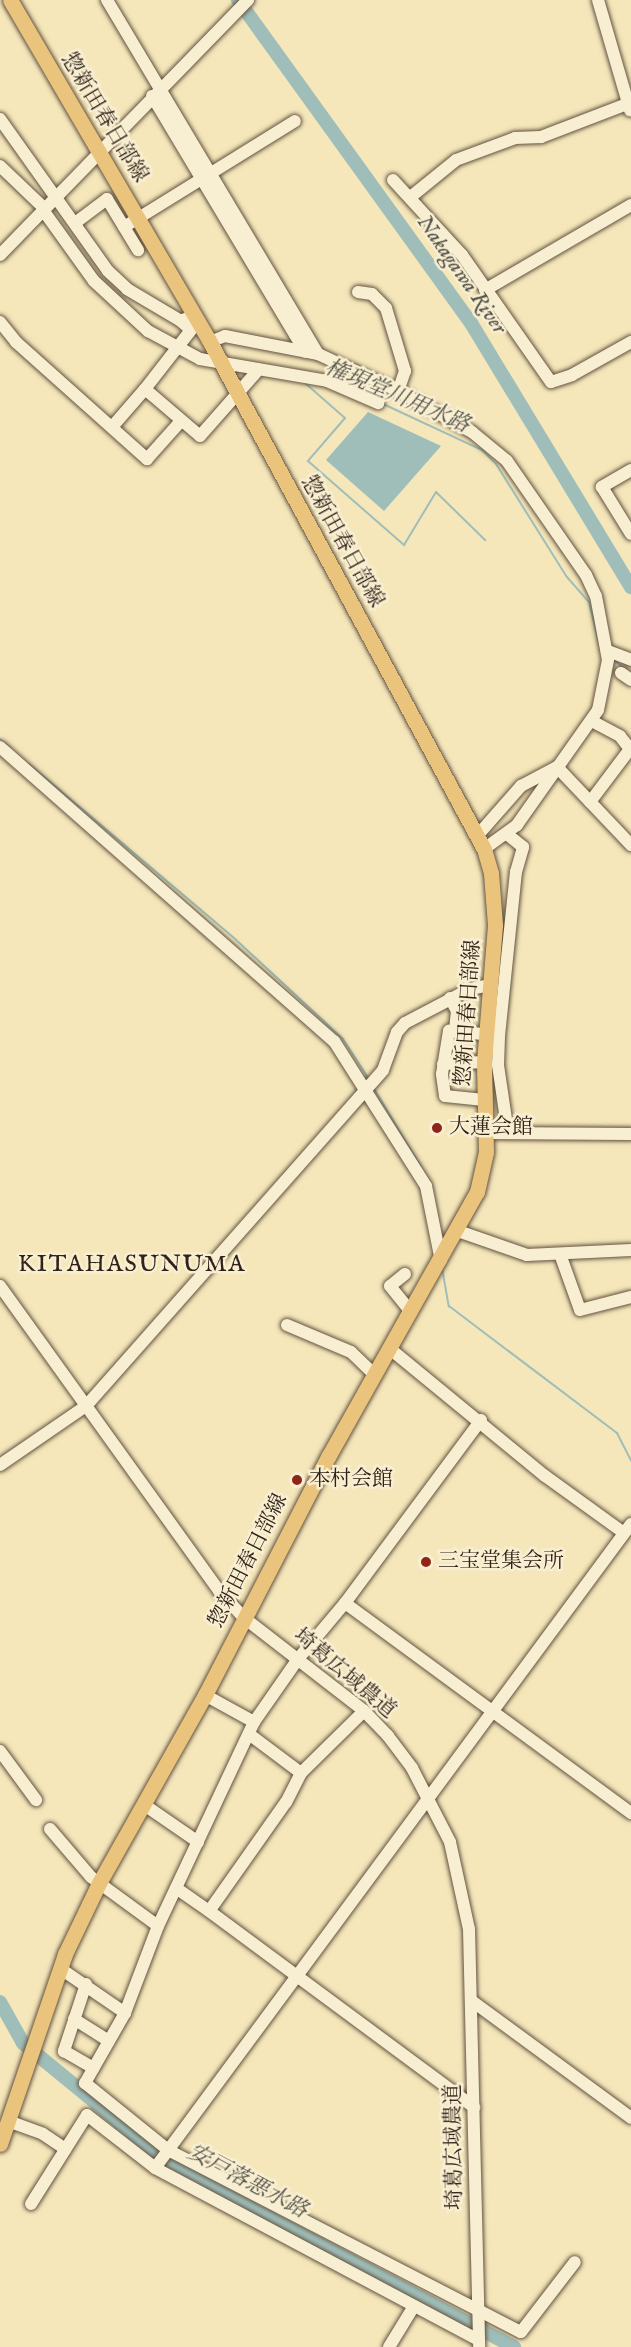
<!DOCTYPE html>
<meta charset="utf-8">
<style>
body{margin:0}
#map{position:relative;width:631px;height:2347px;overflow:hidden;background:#f5e7ba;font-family:"IM FELL English","Noto Serif JP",serif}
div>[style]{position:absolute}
.water>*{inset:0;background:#9fbeb9}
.stream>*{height:2px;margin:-1px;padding:0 1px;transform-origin:1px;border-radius:1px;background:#9fbeb9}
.river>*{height:14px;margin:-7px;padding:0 7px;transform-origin:7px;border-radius:7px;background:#9fbeb9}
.roads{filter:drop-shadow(0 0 2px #625240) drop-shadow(0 0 2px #625240)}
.minor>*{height:12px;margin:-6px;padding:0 6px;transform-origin:6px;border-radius:6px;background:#f8efd2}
.major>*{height:15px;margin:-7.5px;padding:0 7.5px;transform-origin:7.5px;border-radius:7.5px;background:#eac47d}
.dots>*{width:16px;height:16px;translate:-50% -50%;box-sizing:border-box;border:3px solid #f8efd2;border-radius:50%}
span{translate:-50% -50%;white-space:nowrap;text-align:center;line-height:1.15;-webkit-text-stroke:5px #f8efd2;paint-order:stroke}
.street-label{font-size:21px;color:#312117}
.poi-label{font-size:21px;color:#312117}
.left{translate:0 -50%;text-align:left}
.water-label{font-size:22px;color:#525048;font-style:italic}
.quarter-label{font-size:24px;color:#312117;letter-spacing:1.5px}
</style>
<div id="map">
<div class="water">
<i style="clip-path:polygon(368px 412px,441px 446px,384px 511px,326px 460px)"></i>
</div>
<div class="stream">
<i style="left:305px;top:383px;width:53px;rotate:41.2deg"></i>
<i style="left:345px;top:418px;width:57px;rotate:130.7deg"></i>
<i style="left:308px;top:461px;width:128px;rotate:41.2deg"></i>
<i style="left:404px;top:545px;width:62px;rotate:-58.9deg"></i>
<i style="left:436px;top:492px;width:69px;rotate:44.4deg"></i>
<i style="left:381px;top:403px;width:111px;rotate:25deg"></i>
<i style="left:482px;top:450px;width:20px;rotate:45deg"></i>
<i style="left:496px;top:464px;width:133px;rotate:57.9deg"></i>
<i style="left:567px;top:577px;width:33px;rotate:49deg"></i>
<i style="left:589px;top:602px;width:50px;rotate:76.2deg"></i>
<i style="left:613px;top:659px;width:16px;rotate:40deg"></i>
<i style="left:0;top:739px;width:12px;rotate:42deg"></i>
<i style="left:29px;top:764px;width:267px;rotate:40.3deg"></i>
<i style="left:233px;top:937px;width:150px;rotate:42.8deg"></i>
<i style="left:343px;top:1039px;width:48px;rotate:57deg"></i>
<i style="left:373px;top:1087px;width:93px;rotate:59deg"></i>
<i style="left:442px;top:1268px;width:39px;rotate:80deg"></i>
<i style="left:449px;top:1306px;width:211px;rotate:37.1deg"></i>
<i style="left:617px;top:1433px;width:31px;rotate:63deg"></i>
</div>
<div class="river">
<i style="left:238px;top:0;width:398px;rotate:54.2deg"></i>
<i style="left:471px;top:323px;width:309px;rotate:58.8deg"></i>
<i style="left:0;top:2002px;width:47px;rotate:60.7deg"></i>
<i style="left:23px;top:2043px;width:195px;rotate:39.4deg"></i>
<i style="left:174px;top:2167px;width:385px;rotate:27.9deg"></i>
</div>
<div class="roads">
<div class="minor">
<i style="left:107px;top:0;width:412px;rotate:59.2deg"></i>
<i style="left:598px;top:0;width:115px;rotate:73.8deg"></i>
<i style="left:152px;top:96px;width:298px;rotate:59.1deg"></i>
<i style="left:0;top:119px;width:186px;rotate:54.6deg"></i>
<i style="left:108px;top:271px;width:26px;rotate:43deg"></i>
<i style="left:127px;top:289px;width:63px;rotate:30.7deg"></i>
<i style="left:181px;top:321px;width:14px;rotate:-25deg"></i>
<i style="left:0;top:166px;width:61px;rotate:43.7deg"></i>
<i style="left:393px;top:180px;width:102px;rotate:47.4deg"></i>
<i style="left:462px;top:255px;width:155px;rotate:55deg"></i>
<i style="left:551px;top:382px;width:22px;rotate:-18deg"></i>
<i style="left:572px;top:375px;width:68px;rotate:-29.2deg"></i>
<i style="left:413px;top:195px;width:55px;rotate:-39.1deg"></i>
<i style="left:456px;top:160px;width:63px;rotate:-20.4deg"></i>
<i style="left:515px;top:138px;width:26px;rotate:-2deg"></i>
<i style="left:541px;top:137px;width:92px;rotate:-21deg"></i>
<i style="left:43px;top:210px;width:87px;rotate:54.3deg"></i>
<i style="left:94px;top:281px;width:74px;rotate:42.8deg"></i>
<i style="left:148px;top:331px;width:59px;rotate:28.3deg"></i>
<i style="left:200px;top:359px;width:129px;rotate:9.8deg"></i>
<i style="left:327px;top:381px;width:56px;rotate:23.3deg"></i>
<i style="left:75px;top:223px;width:40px;rotate:-37deg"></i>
<i style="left:107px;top:199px;width:60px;rotate:58.7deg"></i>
<i style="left:124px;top:227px;width:201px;rotate:-31.8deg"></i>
<i style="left:0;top:255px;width:356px;rotate:-45.8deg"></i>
<i style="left:485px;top:290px;width:169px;rotate:-30.2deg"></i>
<i style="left:358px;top:292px;width:14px;rotate:8deg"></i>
<i style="left:372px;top:294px;width:20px;rotate:45deg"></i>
<i style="left:386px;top:308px;width:66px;rotate:73.2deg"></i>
<i style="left:405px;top:371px;width:21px;rotate:109deg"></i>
<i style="left:181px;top:321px;width:13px;rotate:42deg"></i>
<i style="left:191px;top:330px;width:75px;rotate:127.9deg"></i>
<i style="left:145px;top:389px;width:72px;rotate:40.5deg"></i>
<i style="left:200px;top:436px;width:89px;rotate:-48.6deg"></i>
<i style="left:0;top:322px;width:26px;rotate:51deg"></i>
<i style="left:16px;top:342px;width:176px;rotate:41.8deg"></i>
<i style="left:147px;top:459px;width:50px;rotate:-48.3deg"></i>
<i style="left:210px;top:342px;width:16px;rotate:-22deg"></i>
<i style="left:225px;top:336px;width:95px;rotate:11deg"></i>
<i style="left:318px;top:354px;width:88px;rotate:24.8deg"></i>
<i style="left:398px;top:391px;width:85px;rotate:29deg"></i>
<i style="left:472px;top:432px;width:45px;rotate:39.6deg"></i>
<i style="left:507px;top:461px;width:139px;rotate:55.3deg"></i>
<i style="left:586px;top:575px;width:23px;rotate:65deg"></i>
<i style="left:596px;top:596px;width:65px;rotate:79.4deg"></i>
<i style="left:608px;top:660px;width:51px;rotate:101.3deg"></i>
<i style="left:598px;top:710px;width:141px;rotate:125.2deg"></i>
<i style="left:517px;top:825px;width:41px;rotate:144deg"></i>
<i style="left:112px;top:427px;width:50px;rotate:-49deg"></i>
<i style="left:631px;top:470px;width:34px;rotate:150deg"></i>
<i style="left:602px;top:487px;width:55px;rotate:58.3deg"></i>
<i style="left:608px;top:651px;width:25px;rotate:21deg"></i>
<i style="left:621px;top:673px;width:12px;rotate:35deg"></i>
<i style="left:0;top:747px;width:445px;rotate:41.4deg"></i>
<i style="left:334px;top:1041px;width:172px;rotate:57.6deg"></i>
<i style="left:426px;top:1186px;width:76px;rotate:78.7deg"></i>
<i style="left:590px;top:802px;width:66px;rotate:-53deg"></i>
<i style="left:630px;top:749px;width:16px;rotate:-128deg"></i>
<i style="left:620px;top:736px;width:32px;rotate:-152deg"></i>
<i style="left:477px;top:836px;width:67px;rotate:-48.7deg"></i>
<i style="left:521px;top:786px;width:41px;rotate:-27.8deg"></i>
<i style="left:557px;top:767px;width:108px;rotate:46.5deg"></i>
<i style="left:450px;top:998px;width:15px;rotate:62deg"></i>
<i style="left:457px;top:1011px;width:20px;rotate:96deg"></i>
<i style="left:443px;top:1064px;width:41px;rotate:-2.8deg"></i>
<i style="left:484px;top:1100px;width:39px;rotate:-174deg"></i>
<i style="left:445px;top:1096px;width:22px;rotate:-98deg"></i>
<i style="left:442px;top:1074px;width:44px;rotate:-80.8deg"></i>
<i style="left:449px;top:1031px;width:37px;rotate:5deg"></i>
<i style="left:488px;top:1133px;width:143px;rotate:0.4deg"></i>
<i style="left:508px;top:1133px;width:69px;rotate:-98.4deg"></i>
<i style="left:498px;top:1065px;width:29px;rotate:-88deg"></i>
<i style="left:499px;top:1036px;width:165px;rotate:-84.1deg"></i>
<i style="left:516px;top:872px;width:26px;rotate:-74deg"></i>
<i style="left:523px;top:847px;width:19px;rotate:-141deg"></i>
<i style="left:458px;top:1231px;width:73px;rotate:19.2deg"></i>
<i style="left:527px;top:1255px;width:104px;rotate:-2.8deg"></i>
<i style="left:560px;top:1254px;width:59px;rotate:70.3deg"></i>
<i style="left:580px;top:1310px;width:53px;rotate:-14.3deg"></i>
<i style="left:405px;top:1274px;width:19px;rotate:141deg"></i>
<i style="left:390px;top:1286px;width:33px;rotate:51deg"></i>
<i style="left:0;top:1286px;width:375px;rotate:54.3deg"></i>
<i style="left:219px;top:1591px;width:35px;rotate:47deg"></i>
<i style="left:243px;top:1617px;width:153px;rotate:37.8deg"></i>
<i style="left:364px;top:1711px;width:35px;rotate:46deg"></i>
<i style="left:388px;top:1736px;width:40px;rotate:53deg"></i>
<i style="left:412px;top:1768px;width:83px;rotate:62.8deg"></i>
<i style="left:450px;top:1842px;width:89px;rotate:77.7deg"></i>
<i style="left:469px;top:1929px;width:418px;rotate:88.6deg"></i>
<i style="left:287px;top:1325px;width:69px;rotate:22.9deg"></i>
<i style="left:351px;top:1352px;width:30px;rotate:44deg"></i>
<i style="left:389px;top:1348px;width:202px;rotate:39.4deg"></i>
<i style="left:545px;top:1476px;width:97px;rotate:35.8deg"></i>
<i style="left:481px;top:1420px;width:228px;rotate:126.6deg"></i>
<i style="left:345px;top:1603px;width:73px;rotate:130deg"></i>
<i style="left:298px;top:1659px;width:77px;rotate:124.9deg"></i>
<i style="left:254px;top:1722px;width:225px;rotate:115.2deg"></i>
<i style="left:158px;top:1926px;width:93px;rotate:110.8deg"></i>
<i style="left:125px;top:2013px;width:81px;rotate:119.7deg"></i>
<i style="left:85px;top:2083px;width:107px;rotate:38.9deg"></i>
<i style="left:168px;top:2150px;width:397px;rotate:27.3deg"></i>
<i style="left:521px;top:2332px;width:88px;rotate:-52.4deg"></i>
<i style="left:0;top:1465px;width:104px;rotate:-34.5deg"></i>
<i style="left:86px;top:1406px;width:448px;rotate:-48.5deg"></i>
<i style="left:383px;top:1070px;width:40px;rotate:-69.8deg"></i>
<i style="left:397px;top:1032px;width:12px;rotate:-48deg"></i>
<i style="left:405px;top:1023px;width:73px;rotate:-27.6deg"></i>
<i style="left:470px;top:989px;width:20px;rotate:-11deg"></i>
<i style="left:345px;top:1603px;width:355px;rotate:36.3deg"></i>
<i style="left:205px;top:1695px;width:56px;rotate:28.9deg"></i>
<i style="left:364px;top:1711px;width:88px;rotate:135.5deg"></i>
<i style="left:301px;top:1773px;width:33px;rotate:117deg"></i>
<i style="left:286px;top:1802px;width:133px;rotate:125.2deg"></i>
<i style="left:209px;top:1911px;width:330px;rotate:36.5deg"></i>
<i style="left:249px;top:1734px;width:65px;rotate:36.9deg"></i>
<i style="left:0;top:1751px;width:61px;rotate:53.7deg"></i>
<i style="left:143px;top:1804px;width:67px;rotate:34.6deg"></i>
<i style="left:50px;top:1829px;width:63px;rotate:49.5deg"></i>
<i style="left:91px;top:1877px;width:83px;rotate:36.2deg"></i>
<i style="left:176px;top:1888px;width:40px;rotate:34.9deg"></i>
<i style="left:61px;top:1969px;width:78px;rotate:34.5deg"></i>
<i style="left:86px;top:1984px;width:71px;rotate:108.2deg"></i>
<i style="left:64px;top:2051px;width:34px;rotate:30deg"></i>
<i style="left:472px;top:2001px;width:197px;rotate:36.3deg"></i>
<i style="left:74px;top:2019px;width:41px;rotate:32.2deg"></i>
<i style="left:8px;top:2121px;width:37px;rotate:20deg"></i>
<i style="left:43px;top:2134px;width:27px;rotate:34deg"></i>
<i style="left:155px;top:2168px;width:801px;rotate:-53.53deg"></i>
<i style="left:31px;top:2204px;width:105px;rotate:-57.8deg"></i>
<i style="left:87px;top:2115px;width:86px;rotate:37.9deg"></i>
<i style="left:155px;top:2168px;width:367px;rotate:28deg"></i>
<i style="left:389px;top:2347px;width:48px;rotate:-58.6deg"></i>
</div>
<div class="major">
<i style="left:0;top:2144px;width:201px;rotate:-71.1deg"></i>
<i style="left:65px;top:1954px;width:79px;rotate:-64.4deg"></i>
<i style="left:99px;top:1883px;width:216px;rotate:-60.6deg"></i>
<i style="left:205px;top:1695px;width:268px;rotate:-62.7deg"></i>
<i style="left:328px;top:1457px;width:304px;rotate:-60.7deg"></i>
<i style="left:477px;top:1192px;width:41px;rotate:-77.3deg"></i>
<i style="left:486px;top:1152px;width:90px;rotate:-91.3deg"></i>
<i style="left:484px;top:1062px;width:137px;rotate:-85.4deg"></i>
<i style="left:495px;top:925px;width:52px;rotate:-94.4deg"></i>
<i style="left:491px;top:873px;width:25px;rotate:-106deg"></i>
<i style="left:484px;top:849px;width:576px;rotate:-118.39deg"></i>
<i style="left:210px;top:342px;width:396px;rotate:-120.3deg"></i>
</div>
</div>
<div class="dots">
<i style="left:437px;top:1128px;background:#8f2418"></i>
<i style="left:297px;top:1480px;background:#8f2418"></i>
<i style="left:426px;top:1562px;background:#8f2418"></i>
</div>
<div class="street-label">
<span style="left:104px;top:118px;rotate:59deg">惣新田春日部線</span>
<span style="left:342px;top:542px;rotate:61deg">惣新田春日部線</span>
<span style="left:469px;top:1013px;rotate:-86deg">惣新田春日部線</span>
<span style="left:249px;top:1561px;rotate:-63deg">惣新田春日部線</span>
<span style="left:344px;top:1674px;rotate:40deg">埼葛広域農道</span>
<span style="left:455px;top:2147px;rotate:-91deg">埼葛広域農道</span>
</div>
<div class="poi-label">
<span class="left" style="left:449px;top:1128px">大蓮会館</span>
<span class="left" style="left:309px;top:1480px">本村会館</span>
<span class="left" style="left:438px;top:1562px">三宝堂集会所</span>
</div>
<div class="water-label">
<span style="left:461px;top:275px;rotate:55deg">Nakagawa River</span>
<span style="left:397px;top:397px;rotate:23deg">権現堂川用水路</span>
<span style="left:247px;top:2182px;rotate:28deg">安戸落悪水路</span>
</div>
<div class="quarter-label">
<span style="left:132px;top:1265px">KITAHASUNUMA</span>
</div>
</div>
